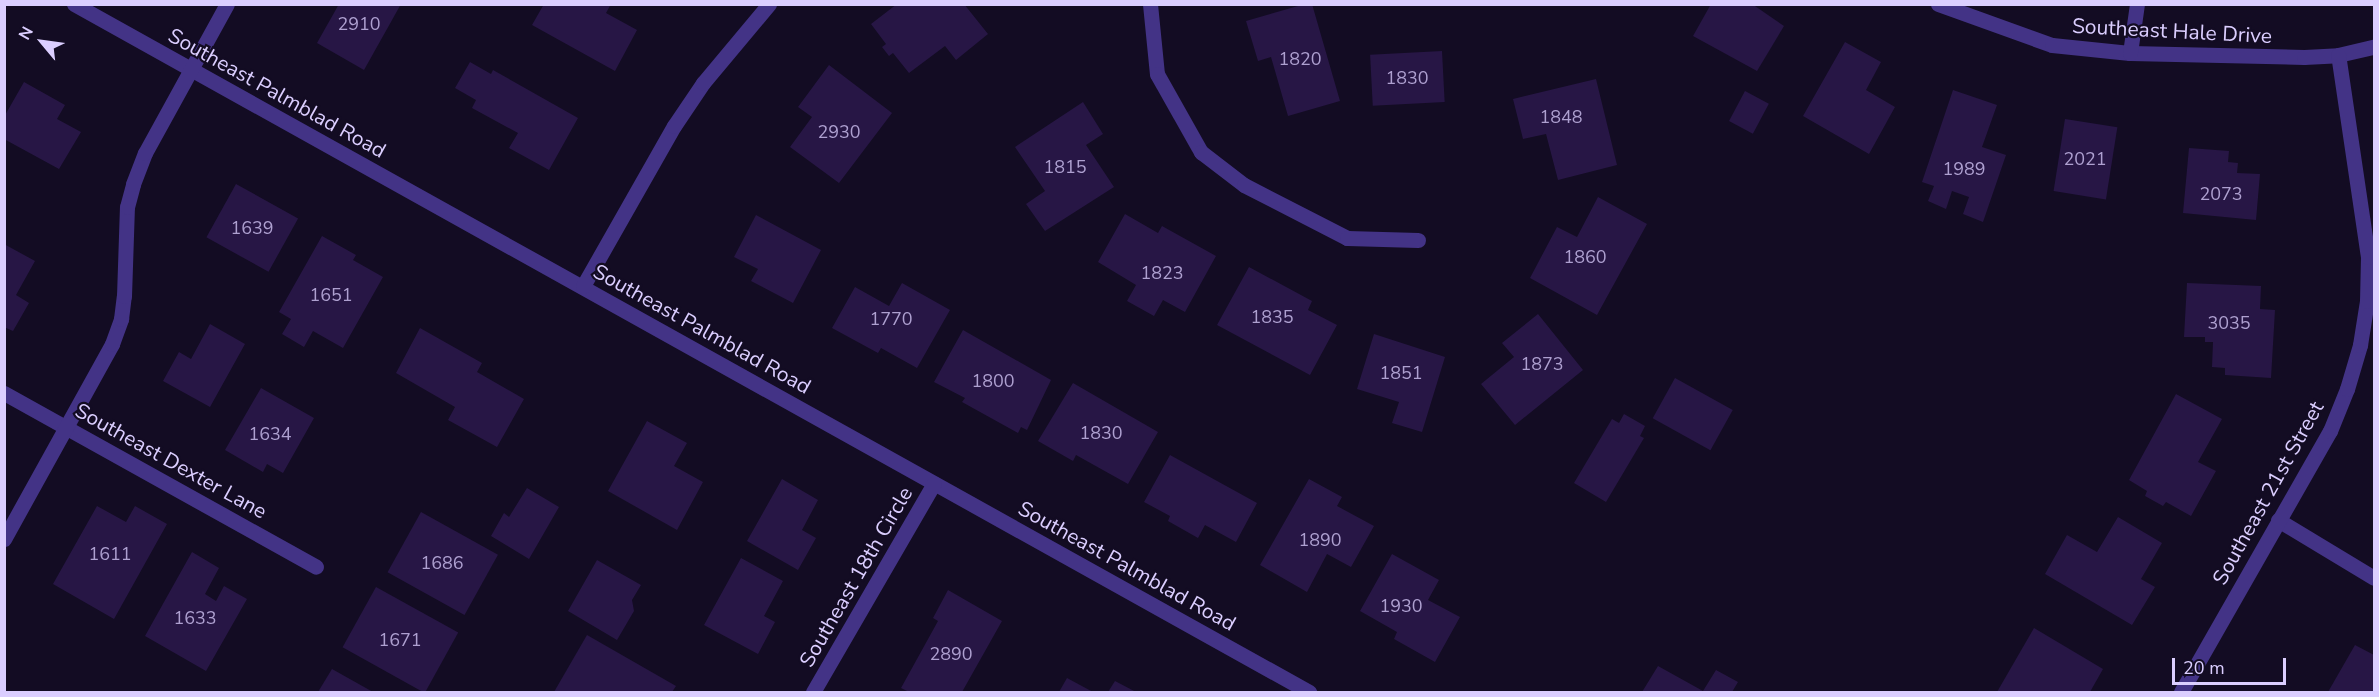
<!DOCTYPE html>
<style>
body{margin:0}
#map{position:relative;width:2379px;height:697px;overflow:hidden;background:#130c23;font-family:"Nunito Sans",sans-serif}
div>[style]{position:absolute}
.building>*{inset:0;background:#271645;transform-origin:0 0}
.minor>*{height:15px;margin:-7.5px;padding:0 7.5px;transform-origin:7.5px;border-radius:7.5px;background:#433386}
span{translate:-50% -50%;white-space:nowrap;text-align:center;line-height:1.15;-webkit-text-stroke:4.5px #130c23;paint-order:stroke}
.number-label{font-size:18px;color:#aea0d0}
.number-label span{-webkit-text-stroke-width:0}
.street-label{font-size:21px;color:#dbceff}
.frame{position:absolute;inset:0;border:6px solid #dbceff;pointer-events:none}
.north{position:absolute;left:12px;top:12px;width:60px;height:60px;-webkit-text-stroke:4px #130c23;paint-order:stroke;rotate:299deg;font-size:16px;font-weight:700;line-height:24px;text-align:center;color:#dbceff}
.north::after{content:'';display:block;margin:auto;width:21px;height:27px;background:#dbceff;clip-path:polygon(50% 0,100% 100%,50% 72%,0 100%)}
.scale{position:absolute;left:2172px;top:658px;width:114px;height:27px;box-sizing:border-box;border:3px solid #dbceff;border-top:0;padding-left:8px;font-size:18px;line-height:21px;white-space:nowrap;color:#dbceff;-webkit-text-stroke:4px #130c23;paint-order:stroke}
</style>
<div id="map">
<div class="building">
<i style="clip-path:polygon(339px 4px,401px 4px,364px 70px,317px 43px)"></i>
<i style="clip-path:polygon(544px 4px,611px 4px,606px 13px,637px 30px,615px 71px,532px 25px)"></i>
<i style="clip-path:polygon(897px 4px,964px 4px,988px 34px,956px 60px,945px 46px,909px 73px,893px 53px,889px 56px,882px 47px,886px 44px,871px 24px)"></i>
<i style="clip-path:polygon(1305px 4px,1312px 4px,1340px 101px,1288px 116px,1271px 57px,1258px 61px,1246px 21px)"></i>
<i style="clip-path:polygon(1711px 4px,1752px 4px,1784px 26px,1757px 71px,1693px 36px)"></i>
<i style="clip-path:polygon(1845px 42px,1881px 62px,1866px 90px,1895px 107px,1869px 154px,1803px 116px)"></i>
<i style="left:1442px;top:51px;width:51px;height:72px;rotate:87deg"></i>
<i style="clip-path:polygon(470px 62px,491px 74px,493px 70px,578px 118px,549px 170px,509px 148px,518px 133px,472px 108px,476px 100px,455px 88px)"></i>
<i style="clip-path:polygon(829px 65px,892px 113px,839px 183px,790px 147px,812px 117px,798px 107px)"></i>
<i style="clip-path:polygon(1596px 79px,1617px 165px,1558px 180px,1546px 134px,1523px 139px,1513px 99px)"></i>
<i style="clip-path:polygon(24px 82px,65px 105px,57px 119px,81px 132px,59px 169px,4px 139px,4px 117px)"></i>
<i style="clip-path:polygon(1953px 90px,1997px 105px,1982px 147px,2006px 155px,1983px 222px,1963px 214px,1969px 197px,1952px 191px,1946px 209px,1928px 201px,1934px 186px,1922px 182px)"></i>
<i style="left:1745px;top:91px;width:27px;height:34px;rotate:28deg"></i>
<i style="clip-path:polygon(1083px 102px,1103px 134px,1086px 145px,1114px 187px,1045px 231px,1026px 204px,1045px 191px,1015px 147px)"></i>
<i style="left:2065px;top:119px;width:53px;height:73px;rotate:9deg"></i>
<i style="clip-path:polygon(2189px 148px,2229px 151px,2228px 162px,2238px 163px,2237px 173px,2260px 174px,2256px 220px,2183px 213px)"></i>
<i style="left:236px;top:184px;width:71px;height:61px;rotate:29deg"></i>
<i style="clip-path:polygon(1598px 197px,1647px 224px,1597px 315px,1530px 278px,1557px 227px,1577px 237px)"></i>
<i style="clip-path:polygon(1125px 214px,1158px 233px,1162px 226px,1216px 256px,1185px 312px,1163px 300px,1154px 316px,1127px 301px,1136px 285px,1098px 262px)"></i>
<i style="clip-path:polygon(756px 215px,821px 250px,793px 303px,751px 281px,758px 269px,734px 257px)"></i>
<i style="clip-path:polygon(322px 236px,356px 255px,353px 260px,383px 277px,343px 348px,313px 331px,304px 347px,282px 334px,291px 319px,279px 312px)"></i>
<i style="clip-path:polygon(4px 244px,35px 261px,16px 295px,29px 303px,13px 331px,4px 327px)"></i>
<i style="clip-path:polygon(1249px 267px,1312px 301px,1308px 310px,1337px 325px,1310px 375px,1217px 325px)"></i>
<i style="clip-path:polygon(902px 283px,950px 310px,917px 368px,881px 348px,878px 353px,832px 328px,855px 287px,889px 306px)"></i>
<i style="clip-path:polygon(2187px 283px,2261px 286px,2260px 309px,2275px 310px,2271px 378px,2225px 375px,2225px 368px,2212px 367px,2213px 342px,2205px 342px,2205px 337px,2184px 337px)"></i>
<i style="clip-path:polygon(1538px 314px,1583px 370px,1515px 425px,1481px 384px,1514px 357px,1502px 343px)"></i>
<i style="clip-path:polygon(210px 324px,245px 344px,210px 407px,163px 381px,179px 352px,191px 359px)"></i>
<i style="clip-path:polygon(420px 328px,482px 363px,477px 372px,524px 399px,497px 447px,448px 420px,455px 407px,396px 373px)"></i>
<i style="clip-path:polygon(963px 330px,1051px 380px,1027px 430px,1021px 427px,1018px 433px,962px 402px,965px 398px,934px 382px)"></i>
<i style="clip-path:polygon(1374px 334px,1445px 357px,1422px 432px,1392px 423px,1399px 402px,1357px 389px)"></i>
<i style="left:1675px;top:378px;width:66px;height:46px;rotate:29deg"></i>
<i style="clip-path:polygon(1073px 383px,1158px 432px,1128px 484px,1076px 455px,1073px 461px,1038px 441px)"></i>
<i style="clip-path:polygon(261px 388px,314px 418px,283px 473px,267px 464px,263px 472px,225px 450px)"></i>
<i style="clip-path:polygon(2176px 394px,2222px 419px,2198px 462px,2216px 471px,2191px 516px,2166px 502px,2163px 506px,2145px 496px,2147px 491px,2129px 480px)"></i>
<i style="clip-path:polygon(1624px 414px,1645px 426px,1640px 436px,1644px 438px,1606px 502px,1574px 483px,1612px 419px,1619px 423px)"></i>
<i style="clip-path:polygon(647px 421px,687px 443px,674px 466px,703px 482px,677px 530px,608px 491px)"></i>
<i style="clip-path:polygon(1170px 455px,1257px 503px,1236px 542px,1205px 525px,1198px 538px,1168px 521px,1170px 516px,1144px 502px)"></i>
<i style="clip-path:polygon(782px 479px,818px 500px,802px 530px,816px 538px,798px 570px,747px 541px)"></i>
<i style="clip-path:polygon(1309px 479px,1342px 497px,1337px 506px,1374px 526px,1351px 567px,1327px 554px,1307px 592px,1260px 565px)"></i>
<i style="clip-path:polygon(527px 488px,559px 507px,529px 559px,491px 536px,504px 513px,509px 517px)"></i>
<i style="clip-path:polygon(97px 506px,126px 522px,135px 506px,167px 524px,114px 619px,53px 584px)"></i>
<i style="left:421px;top:512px;width:88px;height:69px;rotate:29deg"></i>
<i style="clip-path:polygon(2118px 517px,2162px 543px,2141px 579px,2155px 587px,2132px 625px,2045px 574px,2067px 535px,2097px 552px)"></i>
<i style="clip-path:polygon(192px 552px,219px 568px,205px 594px,216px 601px,224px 586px,247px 599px,206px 671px,145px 636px)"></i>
<i style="clip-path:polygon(1392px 554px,1439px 580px,1428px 600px,1460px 617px,1435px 662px,1394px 639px,1397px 632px,1360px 611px)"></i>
<i style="clip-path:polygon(741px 558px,783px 581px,764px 616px,775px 622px,758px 654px,704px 625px)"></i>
<i style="clip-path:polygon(597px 560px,641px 585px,632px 600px,634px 611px,617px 640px,568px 611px)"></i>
<i style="left:376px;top:587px;width:94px;height:69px;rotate:29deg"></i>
<i style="clip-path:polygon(948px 590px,1002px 621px,962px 692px,909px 692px,901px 688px,938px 621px,933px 618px)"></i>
<i style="clip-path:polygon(2034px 628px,2103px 669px,2090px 692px,1997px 692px)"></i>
<i style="clip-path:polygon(587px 635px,676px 686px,672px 692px,554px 692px)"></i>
<i style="clip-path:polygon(2355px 645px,2374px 655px,2374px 692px,2328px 692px)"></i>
<i style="clip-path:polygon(1658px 666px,1703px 691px,1716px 670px,1738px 682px,1732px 692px,1642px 692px)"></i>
<i style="clip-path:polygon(332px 669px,373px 692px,318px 692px)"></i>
<i style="clip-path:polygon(1067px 678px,1093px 692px,1059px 692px)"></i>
<i style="clip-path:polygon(1115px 681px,1136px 692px,1108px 692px)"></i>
</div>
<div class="minor">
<i style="left:74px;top:4px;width:1414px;rotate:29.12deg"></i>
<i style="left:1150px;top:4px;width:70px;rotate:84.3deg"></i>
<i style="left:1157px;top:74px;width:90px;rotate:60.6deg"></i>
<i style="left:1201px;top:152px;width:54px;rotate:37.5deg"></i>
<i style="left:1244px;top:185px;width:116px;rotate:27.2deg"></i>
<i style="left:1347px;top:238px;width:71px;rotate:1.6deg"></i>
<i style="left:1938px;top:4px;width:121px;rotate:19.8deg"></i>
<i style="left:2052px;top:45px;width:78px;rotate:5.9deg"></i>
<i style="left:2130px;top:53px;width:174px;rotate:1.3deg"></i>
<i style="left:2304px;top:57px;width:34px;rotate:-3deg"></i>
<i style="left:2338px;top:55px;width:37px;rotate:-13deg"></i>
<i style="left:2130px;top:53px;width:49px;rotate:-81.9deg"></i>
<i style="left:583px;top:286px;width:184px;rotate:-60.4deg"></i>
<i style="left:674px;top:126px;width:52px;rotate:-56deg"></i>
<i style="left:703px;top:83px;width:103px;rotate:-50.1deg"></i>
<i style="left:4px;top:393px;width:357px;rotate:29.1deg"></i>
<i style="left:2278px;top:520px;width:112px;rotate:31.1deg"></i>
<i style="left:4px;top:539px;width:223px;rotate:-61deg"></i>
<i style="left:112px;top:344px;width:27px;rotate:-70deg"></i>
<i style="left:121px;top:319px;width:23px;rotate:-83deg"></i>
<i style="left:124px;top:296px;width:89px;rotate:-88.1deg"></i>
<i style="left:127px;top:207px;width:24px;rotate:-75deg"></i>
<i style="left:133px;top:184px;width:33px;rotate:-69deg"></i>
<i style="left:145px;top:153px;width:170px;rotate:-61.2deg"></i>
<i style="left:813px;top:692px;width:241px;rotate:-59.9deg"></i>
<i style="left:2181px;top:692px;width:301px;rotate:-60.3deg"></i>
<i style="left:2330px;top:431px;width:45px;rotate:-68deg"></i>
<i style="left:2347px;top:389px;width:46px;rotate:-73.5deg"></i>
<i style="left:2360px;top:345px;width:45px;rotate:-81deg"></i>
<i style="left:2367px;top:301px;width:44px;rotate:-88.7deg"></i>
<i style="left:2368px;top:257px;width:204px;rotate:-98.4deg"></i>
</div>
<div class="number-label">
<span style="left:359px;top:24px">2910</span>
<span style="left:1300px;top:59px">1820</span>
<span style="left:1407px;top:78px">1830</span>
<span style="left:1561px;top:117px">1848</span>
<span style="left:839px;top:132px">2930</span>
<span style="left:2085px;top:159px">2021</span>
<span style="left:1065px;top:167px">1815</span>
<span style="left:1964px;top:169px">1989</span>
<span style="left:2221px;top:194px">2073</span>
<span style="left:252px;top:228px">1639</span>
<span style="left:1585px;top:257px">1860</span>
<span style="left:1162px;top:273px">1823</span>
<span style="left:331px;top:295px">1651</span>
<span style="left:1272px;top:317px">1835</span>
<span style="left:891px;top:319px">1770</span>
<span style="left:2229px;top:323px">3035</span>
<span style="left:1542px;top:364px">1873</span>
<span style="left:1401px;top:373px">1851</span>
<span style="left:993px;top:381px">1800</span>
<span style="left:1101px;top:433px">1830</span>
<span style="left:270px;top:434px">1634</span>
<span style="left:1320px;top:540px">1890</span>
<span style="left:110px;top:554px">1611</span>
<span style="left:442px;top:563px">1686</span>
<span style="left:1401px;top:606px">1930</span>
<span style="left:195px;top:618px">1633</span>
<span style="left:400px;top:640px">1671</span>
<span style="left:951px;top:654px">2890</span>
</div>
<div class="street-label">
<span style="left:2172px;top:31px;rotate:3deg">Southeast Hale Drive</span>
<span style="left:277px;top:93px;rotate:29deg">Southeast Palmblad Road</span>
<span style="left:702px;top:329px;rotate:29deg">Southeast Palmblad Road</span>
<span style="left:171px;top:461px;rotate:29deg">Southeast Dexter Lane</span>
<span style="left:2268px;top:493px;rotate:-61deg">Southeast 21st Street</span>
<span style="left:1127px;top:566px;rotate:29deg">Southeast Palmblad Road</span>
<span style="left:856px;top:577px;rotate:-60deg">Southeast 18th Circle</span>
</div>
<div class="frame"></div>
<div class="north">N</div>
<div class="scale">20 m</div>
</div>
